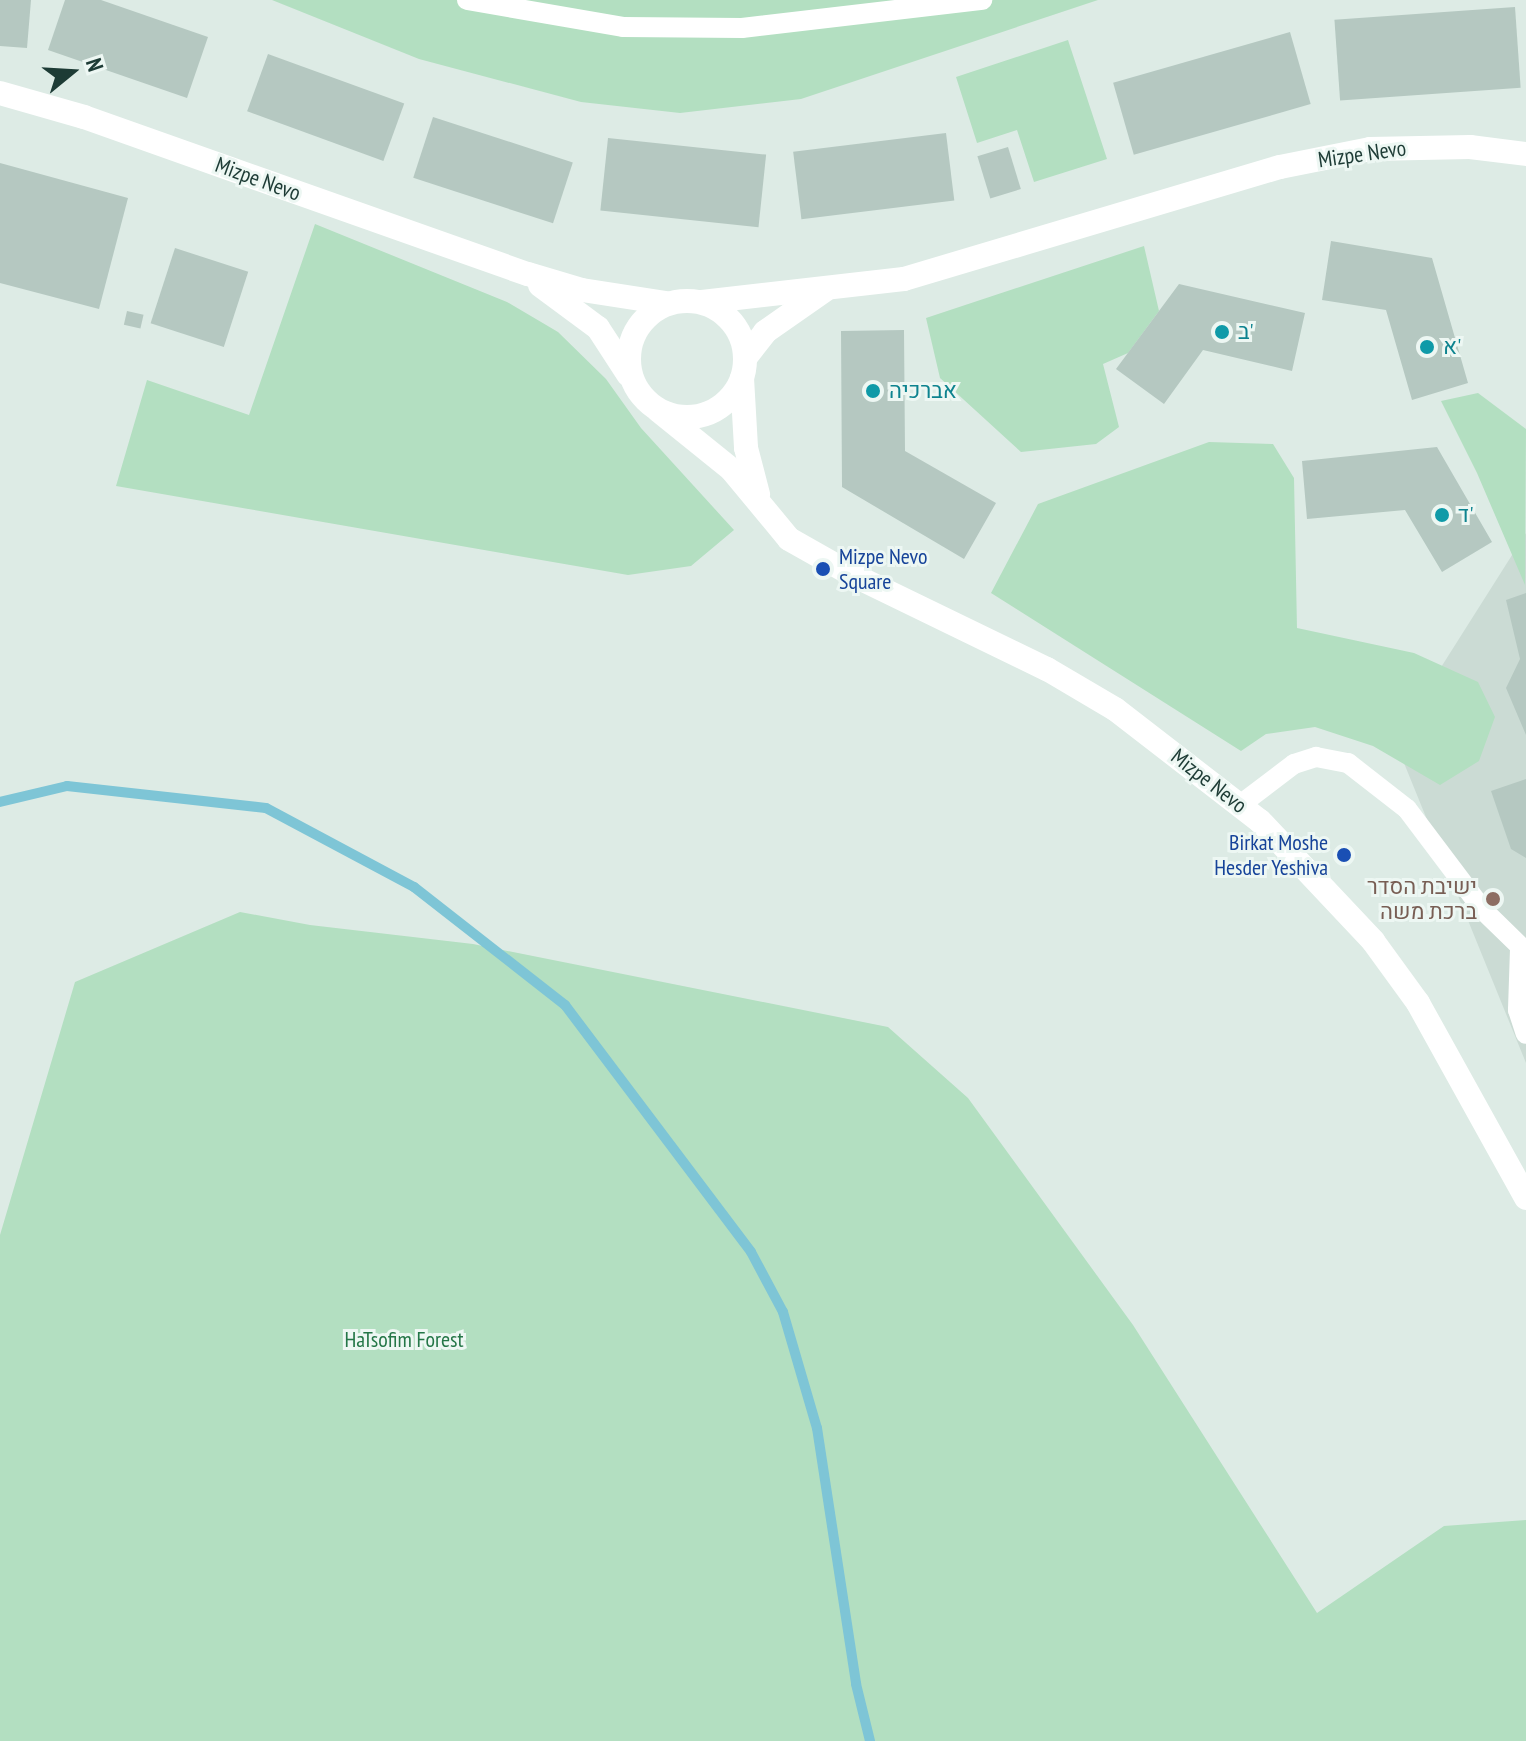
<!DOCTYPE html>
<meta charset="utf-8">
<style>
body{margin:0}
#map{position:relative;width:1526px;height:1741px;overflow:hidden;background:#ddebe5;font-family:"PT Sans Narrow",Heebo,sans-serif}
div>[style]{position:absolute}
.built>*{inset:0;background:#cbdbd4}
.green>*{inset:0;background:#b3dfc1}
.stream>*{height:10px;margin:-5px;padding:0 5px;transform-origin:5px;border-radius:5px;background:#7ec5d6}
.building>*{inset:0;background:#b5c8c1;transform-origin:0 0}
.service>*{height:20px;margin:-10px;padding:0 10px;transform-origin:10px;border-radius:10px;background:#fff}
.minor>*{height:24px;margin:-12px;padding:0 12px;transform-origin:12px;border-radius:12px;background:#fff}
.minor>.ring{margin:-12px;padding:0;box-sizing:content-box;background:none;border:24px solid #fff;border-radius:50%}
.dots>*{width:22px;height:22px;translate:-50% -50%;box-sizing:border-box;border:4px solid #edf7f3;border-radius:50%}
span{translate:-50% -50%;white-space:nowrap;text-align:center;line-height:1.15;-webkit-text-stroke:6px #edf7f3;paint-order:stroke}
.street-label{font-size:22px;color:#1d3b35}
.culture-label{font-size:22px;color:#0d838f}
.left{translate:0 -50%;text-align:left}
.transit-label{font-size:22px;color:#164399}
.right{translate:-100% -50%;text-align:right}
.education-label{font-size:22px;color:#785e54}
.park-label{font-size:22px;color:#247647}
.north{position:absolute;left:32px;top:32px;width:80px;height:80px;-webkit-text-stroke:6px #edf7f3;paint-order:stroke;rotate:72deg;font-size:22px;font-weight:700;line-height:32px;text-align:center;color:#1d3b35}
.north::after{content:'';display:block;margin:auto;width:28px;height:36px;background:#1d3b35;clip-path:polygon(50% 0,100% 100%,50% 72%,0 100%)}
</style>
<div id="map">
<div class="built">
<i style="clip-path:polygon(1526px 533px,1526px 1063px,1393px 736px,1438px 672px)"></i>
</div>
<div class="green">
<i style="clip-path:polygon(272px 0,1098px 0,801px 99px,680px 113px,581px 102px,419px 59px)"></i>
<i style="clip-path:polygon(1068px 40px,1107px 159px,1034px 182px,1017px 130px,977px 143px,956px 77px)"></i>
<i style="clip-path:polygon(315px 224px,507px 302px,558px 332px,606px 379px,641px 428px,734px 530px,691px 566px,628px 575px,116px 486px,147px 380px,249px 415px)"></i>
<i style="clip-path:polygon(1144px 246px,1159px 311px,1128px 353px,1103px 364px,1119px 427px,1096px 444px,1021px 452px,940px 378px,926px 318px)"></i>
<i style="clip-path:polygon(1478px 393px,1526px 429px,1525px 585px,1477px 473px,1441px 401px)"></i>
<i style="clip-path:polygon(1209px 442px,1273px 444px,1294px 478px,1297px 628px,1414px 653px,1478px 682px,1495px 717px,1479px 761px,1440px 785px,1373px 746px,1315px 727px,1266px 734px,1241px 751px,991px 593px,1038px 504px)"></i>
<i style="clip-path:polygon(240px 912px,310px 925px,473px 944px,888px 1027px,968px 1098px,1133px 1325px,1317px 1613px,1444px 1526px,1526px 1520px,1526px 1741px,0 1741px,0 1235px,75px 982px)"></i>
</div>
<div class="stream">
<i style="left:0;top:802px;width:69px;rotate:-13.4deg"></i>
<i style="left:67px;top:786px;width:200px;rotate:6.3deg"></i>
<i style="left:266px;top:808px;width:168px;rotate:28.1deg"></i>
<i style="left:414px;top:887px;width:192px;rotate:38deg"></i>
<i style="left:565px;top:1005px;width:309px;rotate:53deg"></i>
<i style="left:751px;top:1252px;width:68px;rotate:61.9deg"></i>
<i style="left:783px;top:1312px;width:121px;rotate:73.7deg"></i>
<i style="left:817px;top:1428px;width:259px;rotate:81.3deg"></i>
<i style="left:856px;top:1684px;width:59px;rotate:76.2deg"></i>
</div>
<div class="building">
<i style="clip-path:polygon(0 0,31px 0,27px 48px,0 46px)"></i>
<i style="clip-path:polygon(65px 0,101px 0,208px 37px,187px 98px,48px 50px)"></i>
<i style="left:1515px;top:7px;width:81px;height:181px;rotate:86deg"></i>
<i style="left:1290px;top:32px;width:75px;height:184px;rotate:74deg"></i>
<i style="left:268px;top:54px;width:145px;height:61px;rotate:20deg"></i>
<i style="left:433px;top:117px;width:147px;height:64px;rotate:18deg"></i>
<i style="left:946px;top:133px;width:68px;height:154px;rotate:83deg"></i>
<i style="left:608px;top:138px;width:159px;height:73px;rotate:6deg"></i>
<i style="left:1008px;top:147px;width:44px;height:32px;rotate:73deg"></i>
<i style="clip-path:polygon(0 163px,128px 198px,99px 309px,0 283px)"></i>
<i style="clip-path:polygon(1331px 241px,1432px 258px,1468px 383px,1412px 400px,1386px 310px,1322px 300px)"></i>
<i style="left:175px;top:248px;width:77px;height:79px;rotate:18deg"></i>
<i style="clip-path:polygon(1179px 284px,1305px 313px,1292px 371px,1203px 350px,1164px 404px,1116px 369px)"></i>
<i style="left:127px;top:311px;width:17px;height:14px;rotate:13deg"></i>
<i style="clip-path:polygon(904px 330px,905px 451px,996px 503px,964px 559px,842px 487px,841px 331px)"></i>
<i style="clip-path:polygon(1437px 447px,1492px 542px,1442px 572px,1405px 510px,1307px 519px,1302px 461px)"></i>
<i style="clip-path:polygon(1526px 593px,1526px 735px,1506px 688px,1520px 659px,1506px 600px)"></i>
<i style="clip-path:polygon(1526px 779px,1526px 858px,1511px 849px,1491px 791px)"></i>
</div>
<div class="service">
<i style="left:467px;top:0;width:158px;rotate:9.8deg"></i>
<i style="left:623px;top:27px;width:119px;rotate:0.5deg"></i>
<i style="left:742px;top:28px;width:242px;rotate:-6.7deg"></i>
<i style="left:1240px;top:805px;width:68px;rotate:-37.2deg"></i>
<i style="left:1294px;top:764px;width:23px;rotate:-18deg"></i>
<i style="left:1316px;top:757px;width:33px;rotate:11deg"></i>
<i style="left:1348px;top:763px;width:75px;rotate:37.9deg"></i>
<i style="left:1407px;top:809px;width:128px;rotate:53deg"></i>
<i style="left:1484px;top:911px;width:59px;rotate:44.3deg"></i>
<i style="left:1520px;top:949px;width:61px;rotate:91.9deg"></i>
<i style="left:1518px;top:1010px;width:25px;rotate:72deg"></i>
</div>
<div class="minor">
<i style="left:0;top:93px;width:87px;rotate:15.9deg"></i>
<i style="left:84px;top:117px;width:471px;rotate:19.5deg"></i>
<i style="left:528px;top:274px;width:56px;rotate:16.5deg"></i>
<i style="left:582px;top:290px;width:85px;rotate:8.8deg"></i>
<i style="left:540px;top:285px;width:72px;rotate:36.6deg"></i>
<i style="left:598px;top:328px;width:55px;rotate:56.9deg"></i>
<i class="ring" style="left:629px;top:301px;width:92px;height:92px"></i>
<i style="left:702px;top:302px;width:203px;rotate:-6.5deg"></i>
<i style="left:904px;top:279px;width:392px;rotate:-16.6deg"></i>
<i style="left:1280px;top:167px;width:92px;rotate:-11.3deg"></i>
<i style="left:1370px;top:149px;width:100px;rotate:-1.1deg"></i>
<i style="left:1470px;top:147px;width:56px;rotate:7.1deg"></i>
<i style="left:745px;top:358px;width:33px;rotate:-52deg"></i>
<i style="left:765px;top:332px;width:73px;rotate:-35deg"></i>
<i style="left:742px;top:378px;width:70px;rotate:86.7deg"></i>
<i style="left:746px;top:448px;width:48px;rotate:75.4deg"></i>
<i style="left:659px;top:411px;width:94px;rotate:38.9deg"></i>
<i style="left:732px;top:470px;width:89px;rotate:50.4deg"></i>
<i style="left:789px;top:539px;width:73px;rotate:29.4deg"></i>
<i style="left:853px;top:575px;width:216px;rotate:25.9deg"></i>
<i style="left:1047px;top:669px;width:79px;rotate:30.5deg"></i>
<i style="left:1115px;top:709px;width:183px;rotate:37.7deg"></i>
<i style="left:1260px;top:821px;width:165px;rotate:46.7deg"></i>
<i style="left:1373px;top:941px;width:77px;rotate:54deg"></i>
<i style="left:1418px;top:1003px;width:223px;rotate:61deg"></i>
</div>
<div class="dots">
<i style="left:1222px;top:332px;background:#0f9aa8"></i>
<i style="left:1427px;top:347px;background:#0f9aa8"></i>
<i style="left:873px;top:391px;background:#0f9aa8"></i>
<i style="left:1442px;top:515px;background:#0f9aa8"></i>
<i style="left:823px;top:569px;background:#1a4fb4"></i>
<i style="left:1344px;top:855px;background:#1a4fb4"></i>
<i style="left:1493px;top:899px;background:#8d6e63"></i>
</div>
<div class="street-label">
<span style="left:1362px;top:154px;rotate:-8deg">Mizpe Nevo</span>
<span style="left:258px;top:179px;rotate:20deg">Mizpe Nevo</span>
<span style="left:1209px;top:781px;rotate:38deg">Mizpe Nevo</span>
</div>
<div class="culture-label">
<span class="left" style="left:1238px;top:332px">ב'</span>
<span class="left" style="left:1443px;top:347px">א'</span>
<span class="left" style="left:889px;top:391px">אברכיה</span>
<span class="left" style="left:1458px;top:515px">ד'</span>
</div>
<div class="transit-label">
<span class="left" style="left:839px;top:569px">Mizpe Nevo<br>Square</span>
<span class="right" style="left:1328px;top:855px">Birkat Moshe<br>Hesder Yeshiva</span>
</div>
<div class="education-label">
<span class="right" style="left:1477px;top:899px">ישיבת הסדר<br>ברכת משה</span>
</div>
<div class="park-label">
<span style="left:404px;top:1340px">HaTsofim Forest</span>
</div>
<div class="north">N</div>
</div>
